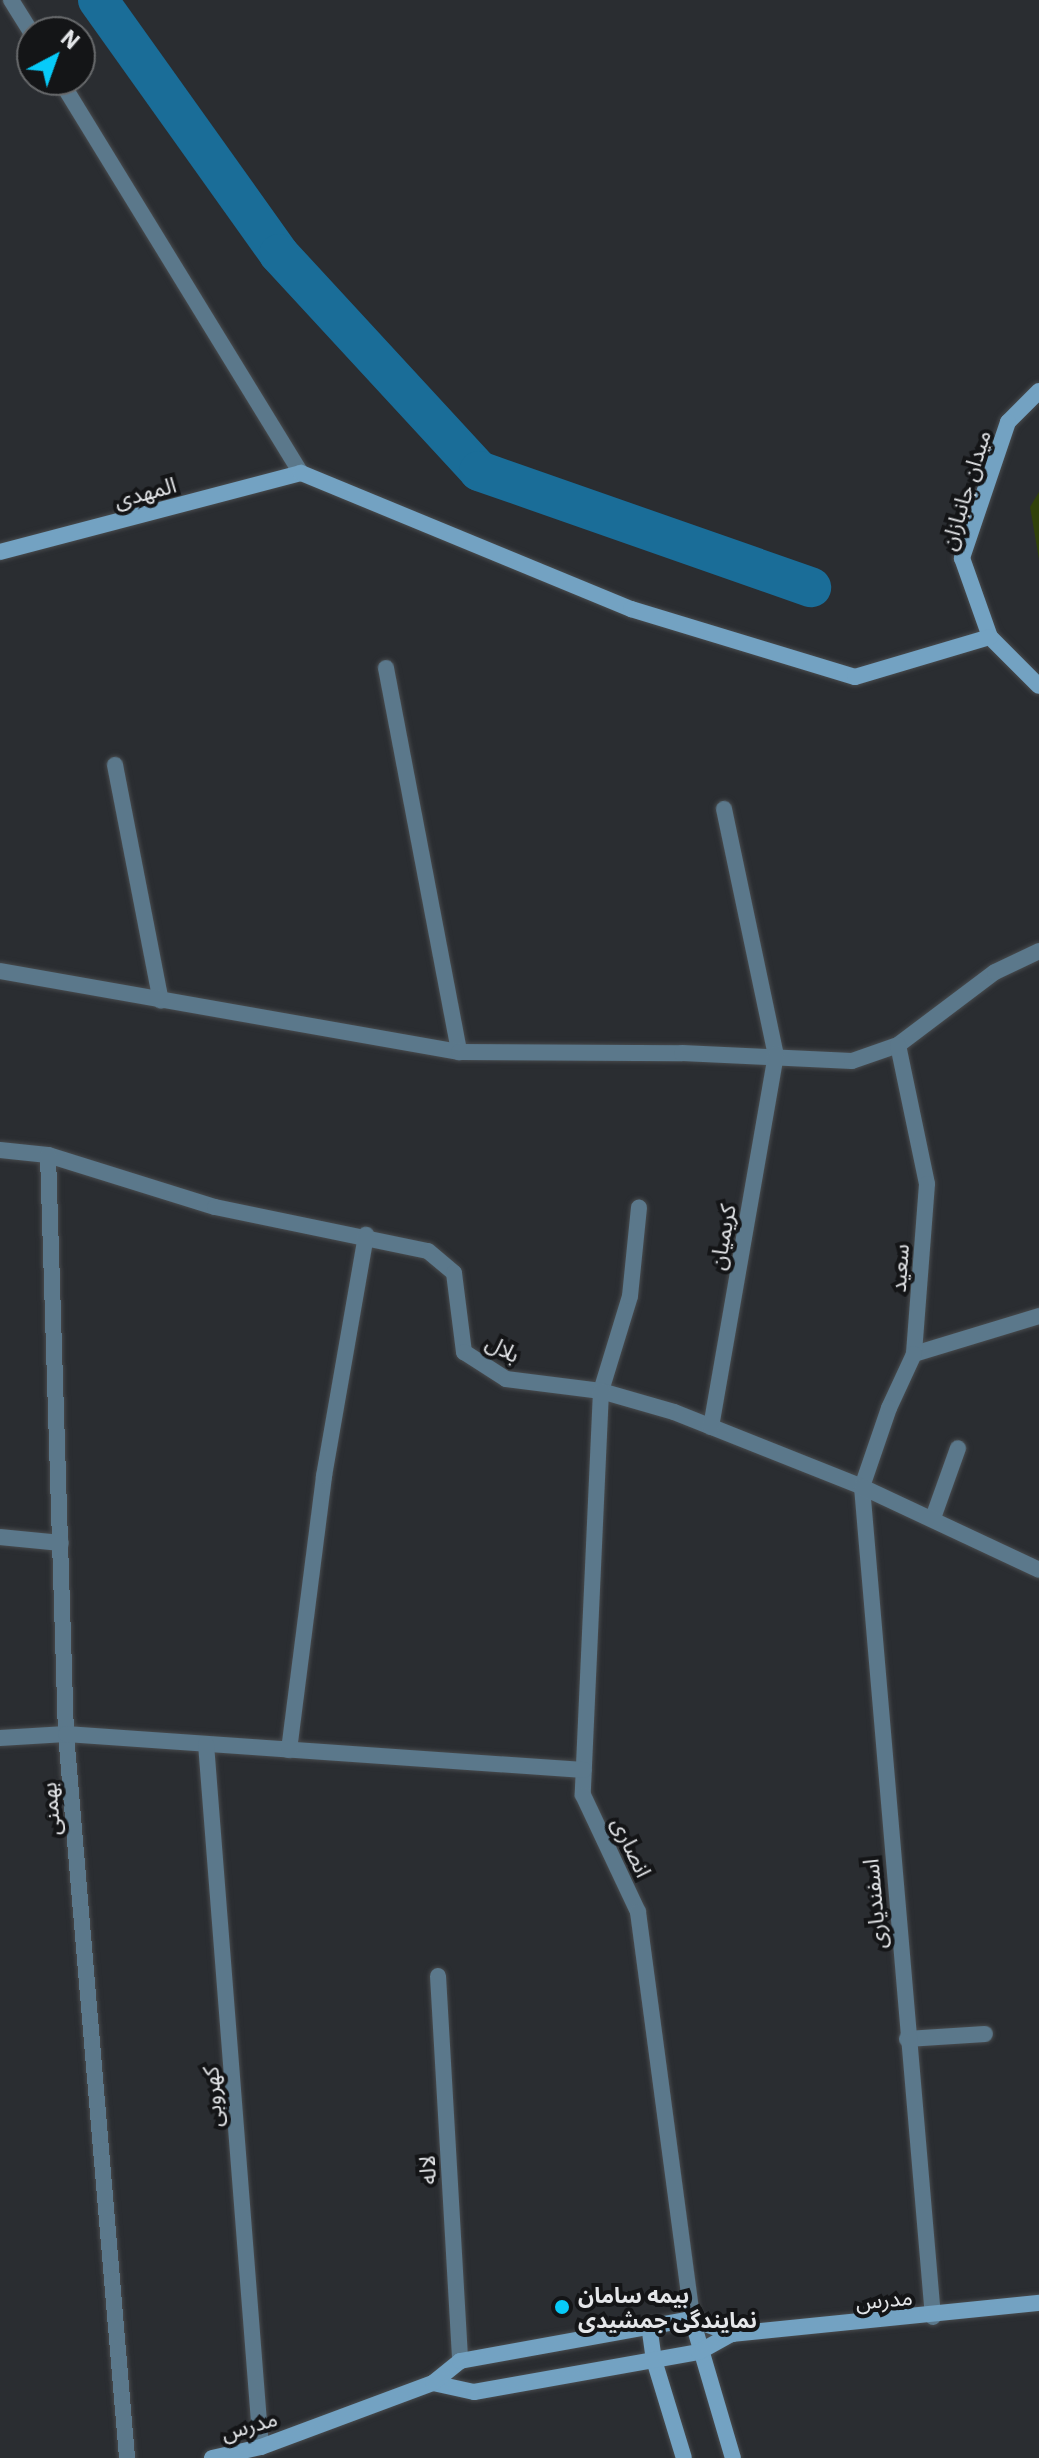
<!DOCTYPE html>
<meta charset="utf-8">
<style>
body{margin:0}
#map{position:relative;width:1039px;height:2458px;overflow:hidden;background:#2a2d31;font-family:"IBM Plex Sans","Noto Sans Arabic",sans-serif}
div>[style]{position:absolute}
.green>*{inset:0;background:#30410a}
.canal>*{height:40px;margin:-20px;padding:0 20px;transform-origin:20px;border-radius:20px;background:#1a6d98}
.roads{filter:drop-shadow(0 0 2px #484b4e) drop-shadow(0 0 2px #484b4e)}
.lane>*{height:16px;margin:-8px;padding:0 8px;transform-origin:8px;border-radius:8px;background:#5b788b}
.street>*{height:16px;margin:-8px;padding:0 8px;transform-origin:8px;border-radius:8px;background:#5b788b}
.secondary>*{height:16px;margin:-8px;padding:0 8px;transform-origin:8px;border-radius:8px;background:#73a2c2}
.dots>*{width:22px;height:22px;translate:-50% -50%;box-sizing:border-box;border:4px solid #141517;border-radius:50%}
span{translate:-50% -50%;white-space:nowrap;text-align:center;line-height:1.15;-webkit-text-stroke:8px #141517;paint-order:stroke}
.street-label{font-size:22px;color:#e4e6e9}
.poi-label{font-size:22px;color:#e4e6e9;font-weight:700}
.left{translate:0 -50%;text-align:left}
.north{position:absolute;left:16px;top:16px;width:80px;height:80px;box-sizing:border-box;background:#141517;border:2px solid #67696b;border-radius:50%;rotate:41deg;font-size:22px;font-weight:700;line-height:32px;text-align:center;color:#e4e6e9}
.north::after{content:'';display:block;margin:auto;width:28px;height:36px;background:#07cbf9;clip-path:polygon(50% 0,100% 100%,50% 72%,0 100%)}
</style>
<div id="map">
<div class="green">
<i style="clip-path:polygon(1039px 492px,1039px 559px,1030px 507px)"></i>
</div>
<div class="canal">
<i style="left:98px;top:0;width:312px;rotate:54.5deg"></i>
<i style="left:279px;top:254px;width:295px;rotate:47.3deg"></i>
<i style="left:479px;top:471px;width:352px;rotate:19.3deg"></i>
</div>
<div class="roads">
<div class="lane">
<i style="left:386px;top:668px;width:391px;rotate:79.2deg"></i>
<i style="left:115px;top:765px;width:240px;rotate:79deg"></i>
<i style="left:724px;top:809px;width:251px;rotate:78.1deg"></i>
<i style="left:914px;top:1354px;width:131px;rotate:-16.9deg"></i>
<i style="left:601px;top:1391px;width:99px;rotate:-73deg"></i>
<i style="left:630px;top:1296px;width:89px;rotate:-84.2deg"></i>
<i style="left:933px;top:1518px;width:74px;rotate:-70.3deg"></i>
<i style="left:0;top:1537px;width:61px;rotate:5.6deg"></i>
<i style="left:907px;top:2039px;width:78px;rotate:-3.7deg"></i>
</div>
<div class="street">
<i style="left:11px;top:0;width:40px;rotate:58deg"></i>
<i style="left:60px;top:80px;width:461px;rotate:58.5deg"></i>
<i style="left:0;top:971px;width:466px;rotate:10deg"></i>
<i style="left:459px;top:1052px;width:223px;rotate:0.3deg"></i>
<i style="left:682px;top:1053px;width:170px;rotate:2.7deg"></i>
<i style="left:852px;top:1061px;width:49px;rotate:-19.2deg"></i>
<i style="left:898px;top:1045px;width:121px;rotate:-37deg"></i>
<i style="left:995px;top:972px;width:49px;rotate:-25.5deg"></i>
<i style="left:898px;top:1045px;width:142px;rotate:78.2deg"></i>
<i style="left:927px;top:1184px;width:170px;rotate:94.4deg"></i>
<i style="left:914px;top:1354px;width:60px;rotate:114.8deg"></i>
<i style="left:889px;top:1408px;width:83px;rotate:108.9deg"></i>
<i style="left:862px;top:1487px;width:833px;rotate:85.11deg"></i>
<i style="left:0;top:1150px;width:48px;rotate:5.9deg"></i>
<i style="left:48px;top:1155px;width:175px;rotate:17.3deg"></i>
<i style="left:215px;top:1207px;width:217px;rotate:11.7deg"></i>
<i style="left:428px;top:1251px;width:34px;rotate:40deg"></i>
<i style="left:454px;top:1273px;width:80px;rotate:82.8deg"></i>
<i style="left:464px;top:1352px;width:50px;rotate:32.7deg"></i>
<i style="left:506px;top:1379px;width:96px;rotate:7.2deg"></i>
<i style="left:601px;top:1391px;width:76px;rotate:16deg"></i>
<i style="left:674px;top:1412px;width:202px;rotate:21.7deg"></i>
<i style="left:862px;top:1487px;width:195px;rotate:25.1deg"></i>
<i style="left:48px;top:1155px;width:579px;rotate:88.22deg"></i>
<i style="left:66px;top:1734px;width:727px;rotate:85.18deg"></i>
<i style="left:601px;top:1391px;width:404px;rotate:92.6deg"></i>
<i style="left:583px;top:1795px;width:129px;rotate:64.8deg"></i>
<i style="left:638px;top:1912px;width:411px;rotate:82.4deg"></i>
<i style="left:711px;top:1427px;width:378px;rotate:-80.1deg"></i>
<i style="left:0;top:1738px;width:66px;rotate:-3.5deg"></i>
<i style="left:66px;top:1734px;width:519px;rotate:3.98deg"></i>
<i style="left:206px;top:1744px;width:705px;rotate:85.53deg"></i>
<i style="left:289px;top:1750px;width:276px;rotate:-82.7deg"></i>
<i style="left:324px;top:1476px;width:245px;rotate:-80.1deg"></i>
<i style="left:438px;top:1976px;width:386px;rotate:86.7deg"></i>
</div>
<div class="secondary">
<i style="left:1039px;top:391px;width:44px;rotate:135deg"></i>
<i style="left:1008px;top:422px;width:144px;rotate:108.7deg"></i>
<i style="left:962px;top:558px;width:84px;rotate:70.5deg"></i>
<i style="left:990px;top:637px;width:69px;rotate:45deg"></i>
<i style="left:0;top:552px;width:311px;rotate:-14.7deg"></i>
<i style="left:301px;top:473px;width:357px;rotate:22.4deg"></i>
<i style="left:631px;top:609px;width:234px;rotate:16.9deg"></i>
<i style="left:855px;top:677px;width:141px;rotate:-16.5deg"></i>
<i style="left:692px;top:2319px;width:145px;rotate:73.6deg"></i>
<i style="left:649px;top:2325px;width:35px;rotate:82deg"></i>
<i style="left:654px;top:2360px;width:102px;rotate:73deg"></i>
<i style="left:433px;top:2383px;width:42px;rotate:12.4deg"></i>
<i style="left:474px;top:2392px;width:229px;rotate:-10.1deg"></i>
<i style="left:699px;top:2352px;width:38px;rotate:-29deg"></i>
<i style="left:732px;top:2334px;width:309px;rotate:-5.8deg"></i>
<i style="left:212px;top:2458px;width:50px;rotate:-12.7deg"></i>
<i style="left:261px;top:2447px;width:184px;rotate:-20.4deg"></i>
<i style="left:433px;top:2383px;width:35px;rotate:-39deg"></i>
<i style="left:460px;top:2361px;width:236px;rotate:-10.3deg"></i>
<i style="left:692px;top:2319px;width:43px;rotate:20.6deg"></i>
</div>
</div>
<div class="dots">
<i style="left:562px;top:2307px;background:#07cbf9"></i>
</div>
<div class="street-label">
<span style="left:965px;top:490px;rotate:-73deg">میدان جانبازان</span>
<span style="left:145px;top:492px;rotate:-15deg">المهدی</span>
<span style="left:722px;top:1237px;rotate:-80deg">کریمیان</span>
<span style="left:899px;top:1268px;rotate:-86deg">سعید</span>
<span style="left:503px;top:1348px;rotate:28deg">بلال</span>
<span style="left:50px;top:1809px;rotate:-95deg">بهمنی</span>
<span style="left:632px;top:1847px;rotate:65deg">انصاری</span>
<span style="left:874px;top:1904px;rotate:-95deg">اسفندیاری</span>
<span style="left:212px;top:2097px;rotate:-94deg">کهروبی</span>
<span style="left:427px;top:2170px;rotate:-93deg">لاله</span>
<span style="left:884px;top:2299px;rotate:-5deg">مدرس</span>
<span style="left:249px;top:2425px;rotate:-16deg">مدرس</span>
</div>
<div class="poi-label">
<span class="left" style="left:578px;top:2307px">بیمه سامان<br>نمایندگی جمشیدی</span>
</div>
<div class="north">N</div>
</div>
